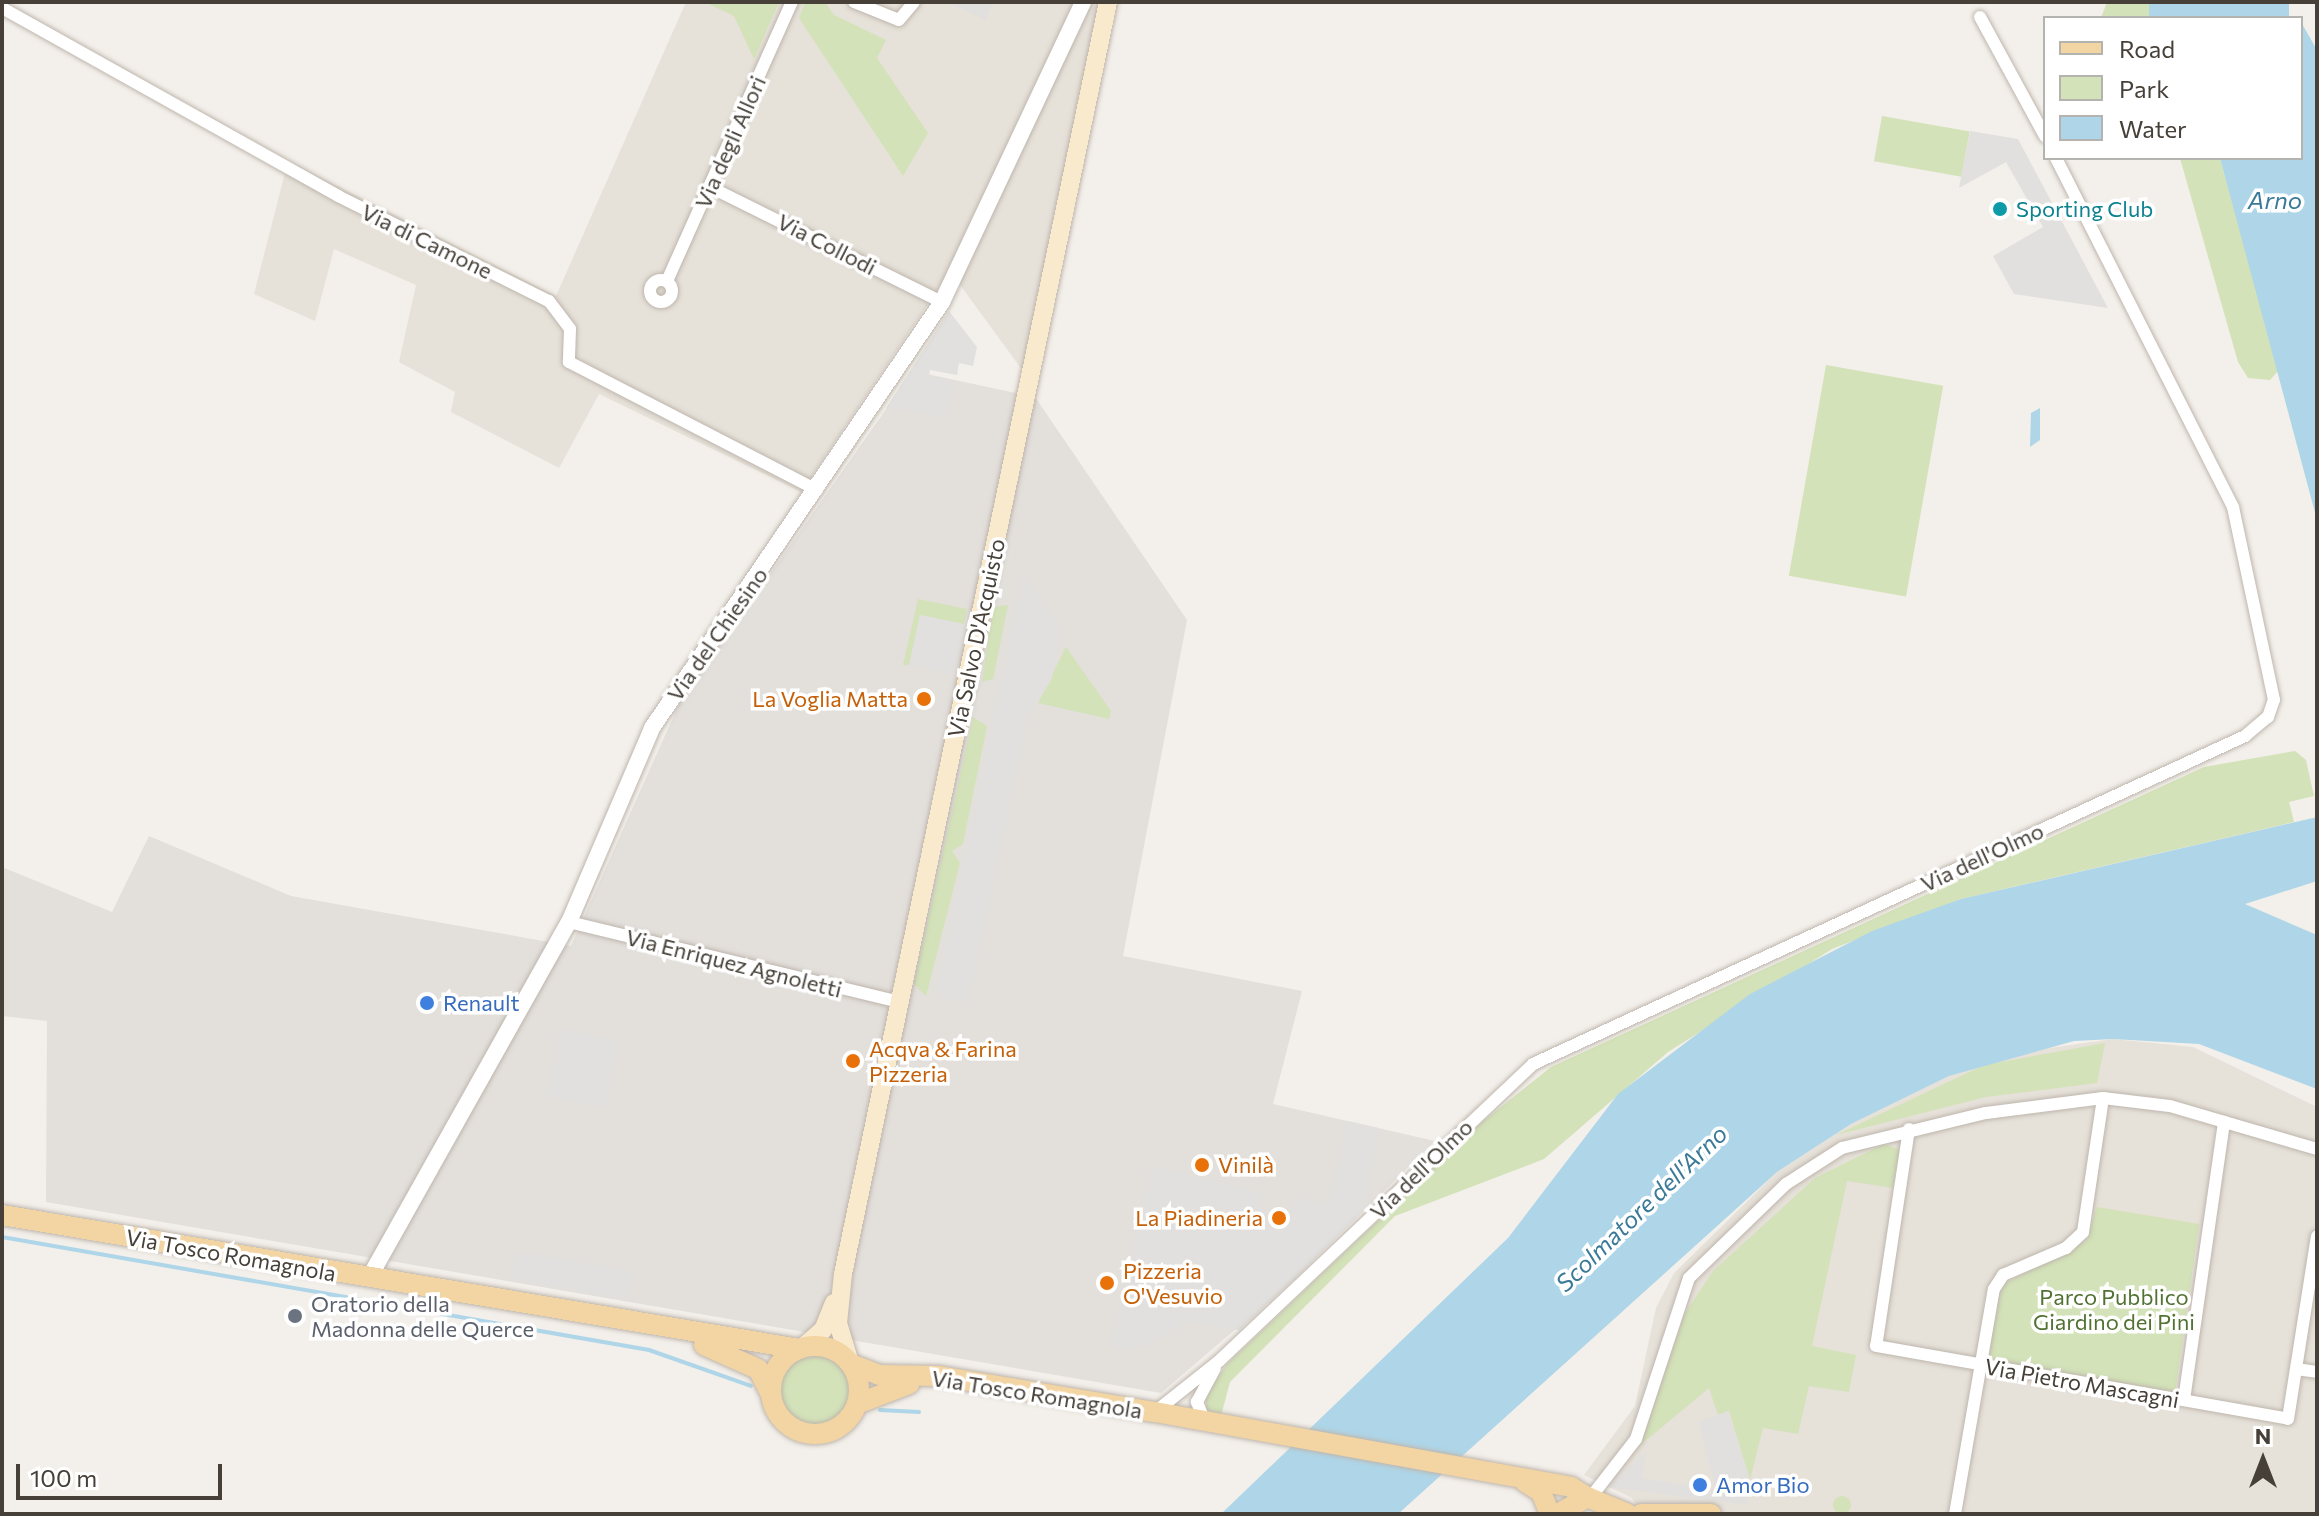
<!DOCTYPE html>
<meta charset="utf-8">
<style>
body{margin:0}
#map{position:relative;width:2319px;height:1516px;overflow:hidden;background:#f3efea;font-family:Commissioner,sans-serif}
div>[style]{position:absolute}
.residential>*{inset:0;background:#e6e1d9}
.industrial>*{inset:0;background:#e3dfdb}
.green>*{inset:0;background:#d3e2b8;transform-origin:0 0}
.round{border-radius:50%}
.parking>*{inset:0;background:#e2e0de;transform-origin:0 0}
.water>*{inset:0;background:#aed6e8;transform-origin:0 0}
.stream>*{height:4px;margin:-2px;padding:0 2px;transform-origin:2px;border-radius:2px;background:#aed6e8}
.roads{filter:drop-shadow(0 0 2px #beb6ad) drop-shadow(0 0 2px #beb6ad)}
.minor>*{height:12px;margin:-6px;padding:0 6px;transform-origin:6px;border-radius:6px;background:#fff}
.minor>.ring{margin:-6px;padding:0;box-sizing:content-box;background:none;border:12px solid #fff;border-radius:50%}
.tertiary>*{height:16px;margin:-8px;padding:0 8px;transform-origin:8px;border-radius:8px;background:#fff}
.secondary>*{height:18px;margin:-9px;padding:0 9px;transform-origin:9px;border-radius:9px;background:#f9eace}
.primary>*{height:20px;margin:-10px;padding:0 10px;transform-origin:10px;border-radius:10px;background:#f3d4a3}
.primary>.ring{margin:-10px;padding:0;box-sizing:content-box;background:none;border:20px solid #f3d4a3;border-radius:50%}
.dots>*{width:22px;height:22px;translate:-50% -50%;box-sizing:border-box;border:4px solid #fff;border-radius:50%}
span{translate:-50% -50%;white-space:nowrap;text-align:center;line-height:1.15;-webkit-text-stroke:7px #fff;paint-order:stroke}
.street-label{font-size:22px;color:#464039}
.culture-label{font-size:22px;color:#0d838f}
.left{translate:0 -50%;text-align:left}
.food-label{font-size:22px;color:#c56008}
.right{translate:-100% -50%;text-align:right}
.shop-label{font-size:22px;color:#366cbe}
.park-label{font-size:22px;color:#517232}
.worship-label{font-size:22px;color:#5b616d}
.water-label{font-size:24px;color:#3a7997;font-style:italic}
.frame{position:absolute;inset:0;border:4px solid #464039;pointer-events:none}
.legend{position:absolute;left:2043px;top:16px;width:260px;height:144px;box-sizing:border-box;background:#fff;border:2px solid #b5b3b0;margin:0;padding:10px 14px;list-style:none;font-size:24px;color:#464039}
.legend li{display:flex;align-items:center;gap:16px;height:40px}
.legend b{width:40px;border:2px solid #b5b3b0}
.north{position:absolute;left:2223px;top:1420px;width:80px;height:80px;-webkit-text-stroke:6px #fff;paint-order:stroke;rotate:0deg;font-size:22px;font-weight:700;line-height:32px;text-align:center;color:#464039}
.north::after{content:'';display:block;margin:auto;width:28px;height:36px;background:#464039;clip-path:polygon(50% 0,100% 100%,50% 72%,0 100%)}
.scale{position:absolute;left:16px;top:1464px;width:206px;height:36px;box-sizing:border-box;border:4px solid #464039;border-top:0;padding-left:10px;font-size:24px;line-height:28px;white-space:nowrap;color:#464039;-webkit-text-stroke:6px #fff;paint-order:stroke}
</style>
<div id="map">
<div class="residential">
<i style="clip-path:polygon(686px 2px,1110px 2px,1023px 371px,950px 271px,801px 492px,599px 394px,559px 468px,451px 412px,455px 392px,399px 362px,416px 285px,334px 249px,315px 321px,254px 294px,288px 161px,556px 296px)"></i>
<i style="clip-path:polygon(2113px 1039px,2193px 1047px,2317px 1107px,2317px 1514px,1641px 1514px,1632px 1498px,1584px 1475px,1635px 1406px,1656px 1308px,1674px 1273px,1777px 1172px,1851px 1124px,1949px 1076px,2029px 1051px)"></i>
</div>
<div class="industrial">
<i style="clip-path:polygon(913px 371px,1035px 397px,1187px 620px,1123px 956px,1302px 991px,1273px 1104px,1435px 1141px,1293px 1280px,1161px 1393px,46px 1202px,47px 1021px,2px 1016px,2px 867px,112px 912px,149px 836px,291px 896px,571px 946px,680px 702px)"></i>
</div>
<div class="green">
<i style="clip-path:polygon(779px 2px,754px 59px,734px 16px,709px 4px)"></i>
<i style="clip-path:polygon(805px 2px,825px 2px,834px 15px,886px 40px,877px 58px,928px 133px,903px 176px,799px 18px)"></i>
<i style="clip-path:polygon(2107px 2px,2149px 2px,2157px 18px,2101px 18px)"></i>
<i style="left:1882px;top:116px;width:89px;height:46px;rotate:10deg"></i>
<i style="clip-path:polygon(2180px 158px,2220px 158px,2279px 370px,2270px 380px,2248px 378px,2238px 362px)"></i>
<i style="left:1826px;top:365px;width:119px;height:214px;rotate:10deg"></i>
<i style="clip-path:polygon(918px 599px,967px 609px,964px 624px,920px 615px,909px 665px,903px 665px)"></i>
<i style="clip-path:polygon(1008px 605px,993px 679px,982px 682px,993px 607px)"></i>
<i style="clip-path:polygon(1066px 647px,1111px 711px,1109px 719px,1038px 703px)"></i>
<i style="clip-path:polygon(973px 717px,987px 726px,963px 844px,952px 851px,960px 863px,926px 996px,914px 984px)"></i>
<i style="clip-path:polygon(2295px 751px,2306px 760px,2314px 796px,2289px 802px,2294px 822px,1961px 899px,1832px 949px,1668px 1052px,1544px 1159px,1395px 1216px,1230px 1382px,1221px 1416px,1206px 1411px,1206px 1396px,1226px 1365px,1482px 1122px,1551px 1067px,2204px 767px)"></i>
<i style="clip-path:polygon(2105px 1043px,2097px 1083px,1986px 1097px,1836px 1135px,1984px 1065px)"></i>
<i style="clip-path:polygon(1884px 1144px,1900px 1150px,1893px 1188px,1847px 1181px,1812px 1346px,1856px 1355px,1849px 1392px,1809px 1386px,1798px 1434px,1763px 1428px,1750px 1480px,1729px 1411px,1718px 1415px,1709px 1388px,1638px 1447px,1684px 1315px,1713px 1271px,1815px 1178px)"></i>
<i style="clip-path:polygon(2097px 1207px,2199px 1224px,2175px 1393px,1987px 1360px,2000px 1286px,2086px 1241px)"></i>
<i class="round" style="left:779px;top:1352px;width:74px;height:74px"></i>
<i class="round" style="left:1833px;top:1496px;width:18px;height:18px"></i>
</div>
<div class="parking">
<i style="clip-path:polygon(947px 2px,994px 2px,985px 20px)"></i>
<i style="clip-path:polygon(1970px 131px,2018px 139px,2108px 308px,2014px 294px,1993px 256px,2043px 227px,2006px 162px,1959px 188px)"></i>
<i style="clip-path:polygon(949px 311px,977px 347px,973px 366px,959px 363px,957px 375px,930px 370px,929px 376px,954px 382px,947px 417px,886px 408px)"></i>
<i style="clip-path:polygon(1023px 574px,1062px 631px,1051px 681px,1028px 715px,968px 1003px,935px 997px)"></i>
<i style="left:920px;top:615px;width:45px;height:51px;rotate:12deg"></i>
<i style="left:560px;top:1029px;width:60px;height:69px;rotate:11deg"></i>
<i style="clip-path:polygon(1347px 1121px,1379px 1128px,1364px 1210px,1293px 1280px,1239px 1330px,1186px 1322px,1145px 1346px,1109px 1350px,1152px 1166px,1261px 1193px,1257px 1220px,1286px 1226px,1293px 1197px,1329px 1204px)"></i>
<i style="left:517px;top:1251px;width:118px;height:29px;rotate:10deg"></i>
<i style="clip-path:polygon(1728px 1411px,1750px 1480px,1747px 1505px,1607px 1487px,1646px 1452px,1642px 1478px,1716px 1490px,1698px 1422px)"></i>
</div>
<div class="water">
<i style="left:2149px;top:2px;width:140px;height:18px"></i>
<i style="clip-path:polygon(2301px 22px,2317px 50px,2317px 520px,2220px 158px,2301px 158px)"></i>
<i style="clip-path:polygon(2040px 408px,2040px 440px,2030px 447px,2031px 413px)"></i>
<i style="clip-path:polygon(2317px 817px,2317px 881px,2245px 904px,2317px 935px,2317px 1089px,2199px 1044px,2113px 1039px,2074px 1041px,1949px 1076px,1851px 1124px,1777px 1172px,1398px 1514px,1221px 1514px,1508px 1238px,1618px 1094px,1750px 994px,1872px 931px,1961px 899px)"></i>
</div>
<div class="stream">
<i style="left:2px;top:1237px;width:657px;rotate:9.91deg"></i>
<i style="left:649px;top:1350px;width:108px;rotate:19.4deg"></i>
<i style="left:880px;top:1410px;width:39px;rotate:3deg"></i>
</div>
<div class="roads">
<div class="minor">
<i style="left:854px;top:2px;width:48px;rotate:21.8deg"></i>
<i style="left:899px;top:20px;width:23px;rotate:-50deg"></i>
<i style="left:2px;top:8px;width:385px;rotate:29.2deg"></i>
<i style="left:338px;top:196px;width:236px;rotate:26.5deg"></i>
<i style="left:549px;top:301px;width:35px;rotate:53deg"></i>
<i style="left:570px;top:329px;width:33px;rotate:92deg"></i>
<i style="left:569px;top:362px;width:279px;rotate:27.3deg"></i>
<i style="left:1980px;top:17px;width:136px;rotate:61.4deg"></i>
<i style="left:710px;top:187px;width:259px;rotate:26.4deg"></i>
<i class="ring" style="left:650px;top:280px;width:10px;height:10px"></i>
<i style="left:667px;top:281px;width:306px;rotate:-65.9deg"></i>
<i style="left:569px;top:922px;width:341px;rotate:13.6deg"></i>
<i style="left:1909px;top:1129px;width:219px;rotate:98.6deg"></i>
<i style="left:1876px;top:1346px;width:418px;rotate:10deg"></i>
<i style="left:2288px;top:1419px;width:185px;rotate:-81deg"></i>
<i style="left:2296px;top:1369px;width:21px;rotate:8deg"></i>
<i style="left:2184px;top:1400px;width:281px;rotate:-81.8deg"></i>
<i style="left:1155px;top:1412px;width:82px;rotate:-38.6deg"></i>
<i style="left:1219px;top:1361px;width:432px;rotate:-43.4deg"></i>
<i style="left:1533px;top:1064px;width:784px;rotate:-24.73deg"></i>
<i style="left:2245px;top:736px;width:30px;rotate:-40deg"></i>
<i style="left:2268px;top:717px;width:18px;rotate:-71deg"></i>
<i style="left:2274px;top:700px;width:197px;rotate:-102deg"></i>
<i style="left:2233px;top:507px;width:391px;rotate:-116.9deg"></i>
<i style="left:1205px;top:1422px;width:22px;rotate:-112deg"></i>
<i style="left:1197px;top:1402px;width:38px;rotate:-62deg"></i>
<i style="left:1591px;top:1497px;width:73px;rotate:-52.2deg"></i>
<i style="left:1636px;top:1439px;width:169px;rotate:-71.8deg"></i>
<i style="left:1689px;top:1278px;width:135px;rotate:-44.1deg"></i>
<i style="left:1786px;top:1184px;width:67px;rotate:-32.7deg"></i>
<i style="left:1842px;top:1148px;width:148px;rotate:-13.7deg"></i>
<i style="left:1986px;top:1113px;width:118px;rotate:-7.3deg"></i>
<i style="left:2103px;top:1098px;width:67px;rotate:6.8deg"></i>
<i style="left:2170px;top:1106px;width:153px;rotate:16.3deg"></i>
<i style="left:1955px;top:1514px;width:228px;rotate:-80.2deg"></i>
<i style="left:1994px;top:1289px;width:17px;rotate:-57deg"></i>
<i style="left:2003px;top:1275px;width:69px;rotate:-23.2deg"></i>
<i style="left:2066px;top:1248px;width:23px;rotate:-43deg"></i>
<i style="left:2083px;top:1232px;width:135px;rotate:-81.5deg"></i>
</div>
<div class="tertiary">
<i style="left:369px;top:1278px;width:408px;rotate:-60.7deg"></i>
<i style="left:569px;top:922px;width:211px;rotate:-66.8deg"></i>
<i style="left:652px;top:728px;width:515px;rotate:-55.75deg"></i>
<i style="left:942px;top:302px;width:331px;rotate:-64.8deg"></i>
</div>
<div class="secondary">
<i style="left:802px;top:1348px;width:28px;rotate:-41deg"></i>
<i style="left:823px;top:1330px;width:29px;rotate:-68deg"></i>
<i style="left:850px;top:1363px;width:42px;rotate:-106.7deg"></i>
<i style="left:838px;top:1323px;width:49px;rotate:-84.2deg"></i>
<i style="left:843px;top:1274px;width:1299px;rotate:-78.23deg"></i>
</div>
<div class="primary">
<i style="left:2px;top:1215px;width:808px;rotate:9.54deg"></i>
<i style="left:704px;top:1345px;width:59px;rotate:24deg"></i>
<i style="left:758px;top:1369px;width:28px;rotate:63deg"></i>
<i class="ring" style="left:771px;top:1346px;width:68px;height:68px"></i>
<i style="left:851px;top:1364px;width:30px;rotate:21deg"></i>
<i style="left:879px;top:1375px;width:60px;rotate:1deg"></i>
<i style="left:939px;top:1376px;width:219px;rotate:9.5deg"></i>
<i style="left:1155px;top:1412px;width:423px;rotate:10.2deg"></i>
<i style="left:1571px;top:1487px;width:19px;rotate:32deg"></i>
<i style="left:857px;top:1404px;width:56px;rotate:-21deg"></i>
<i style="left:1525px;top:1482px;width:19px;rotate:32deg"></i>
<i style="left:1541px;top:1492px;width:24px;rotate:68deg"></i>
<i style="left:1558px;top:1514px;width:34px;rotate:-30deg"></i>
<i style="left:1587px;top:1497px;width:44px;rotate:22.5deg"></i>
<i style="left:1641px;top:1514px;width:70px"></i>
</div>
</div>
<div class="dots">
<i style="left:2000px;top:209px;background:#0f9aa8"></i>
<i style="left:924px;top:699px;background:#e8710a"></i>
<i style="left:427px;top:1003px;background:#3f7fe0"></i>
<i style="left:853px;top:1061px;background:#e8710a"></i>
<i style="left:1202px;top:1165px;background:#e8710a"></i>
<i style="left:1279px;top:1218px;background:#e8710a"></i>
<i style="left:1107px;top:1283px;background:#e8710a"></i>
<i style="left:295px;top:1316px;background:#6b7280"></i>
<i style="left:1700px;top:1485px;background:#3f7fe0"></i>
</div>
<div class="street-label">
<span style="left:730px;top:142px;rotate:-66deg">Via degli Allori</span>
<span style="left:427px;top:241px;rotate:26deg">Via di Camone</span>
<span style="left:827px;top:244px;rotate:27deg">Via Collodi</span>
<span style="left:717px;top:634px;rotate:-55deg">Via del Chiesino</span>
<span style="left:976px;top:638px;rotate:-78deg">Via Salvo D'Acquisto</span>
<span style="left:1982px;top:857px;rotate:-25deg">Via dell'Olmo</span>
<span style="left:734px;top:963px;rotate:14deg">Via Enriquez Agnoletti</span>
<span style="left:1421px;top:1169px;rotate:-44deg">Via dell'Olmo</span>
<span style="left:231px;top:1255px;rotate:10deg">Via Tosco Romagnola</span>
<span style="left:2082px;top:1383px;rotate:10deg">Via Pietro Mascagni</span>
<span style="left:1037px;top:1394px;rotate:9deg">Via Tosco Romagnola</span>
</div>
<div class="culture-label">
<span class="left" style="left:2016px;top:209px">Sporting Club</span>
</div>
<div class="food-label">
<span class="right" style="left:908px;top:699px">La Voglia Matta</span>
<span class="left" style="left:869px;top:1061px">Acqva &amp; Farina<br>Pizzeria</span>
<span class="left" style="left:1218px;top:1165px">Vinilà</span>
<span class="right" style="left:1263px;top:1218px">La Piadineria</span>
<span class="left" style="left:1123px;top:1283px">Pizzeria<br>O'Vesuvio</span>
</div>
<div class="shop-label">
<span class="left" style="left:443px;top:1003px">Renault</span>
<span class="left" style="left:1716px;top:1485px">Amor Bio</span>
</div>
<div class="park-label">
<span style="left:2114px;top:1309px">Parco Pubblico<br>Giardino dei Pini</span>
</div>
<div class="worship-label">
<span class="left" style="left:311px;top:1316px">Oratorio della<br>Madonna delle Querce</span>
</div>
<div class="water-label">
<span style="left:2275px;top:200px">Arno</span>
<span style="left:1641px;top:1208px;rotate:-44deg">Scolmatore dell'Arno</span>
</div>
<div class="frame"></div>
<ul class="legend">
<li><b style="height:10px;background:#f3d4a3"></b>Road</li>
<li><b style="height:22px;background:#d3e2b8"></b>Park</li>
<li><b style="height:22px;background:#aed6e8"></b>Water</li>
</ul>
<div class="north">N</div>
<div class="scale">100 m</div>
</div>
